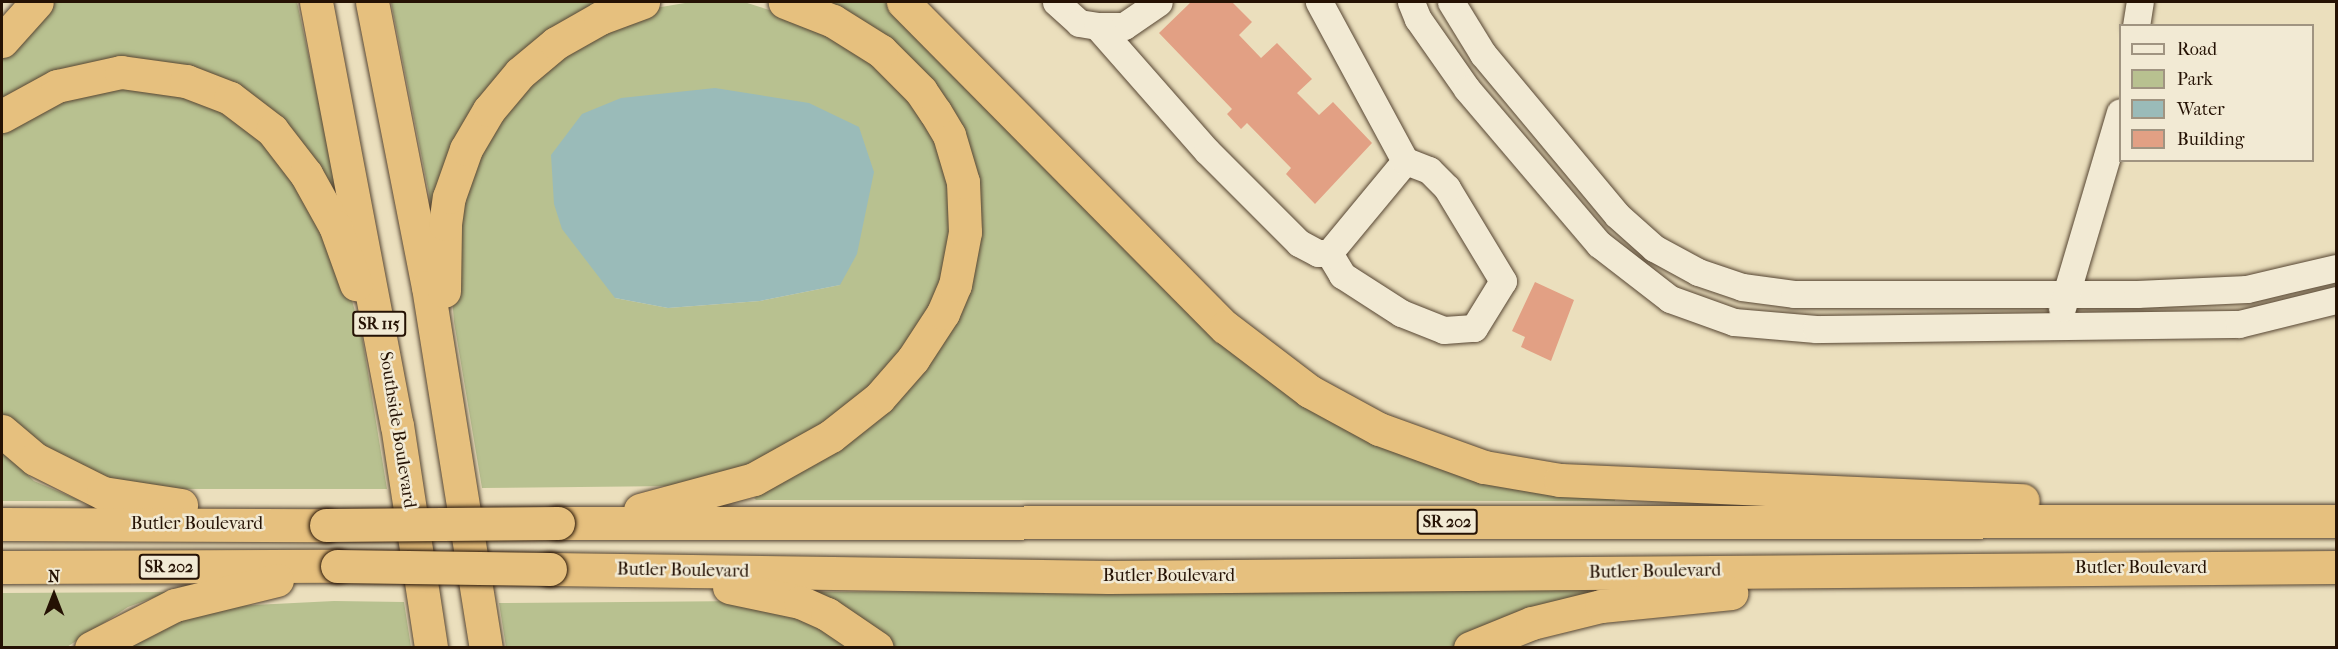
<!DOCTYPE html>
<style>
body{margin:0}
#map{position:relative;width:2338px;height:649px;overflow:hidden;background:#ebdfbd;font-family:"IM FELL French Canon",serif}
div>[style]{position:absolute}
.green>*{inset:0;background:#b8c190}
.water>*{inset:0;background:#9abbb9}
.building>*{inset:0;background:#e2a084}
.roads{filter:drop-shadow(0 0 2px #564532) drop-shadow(0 0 2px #564532)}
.minor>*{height:27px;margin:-13.5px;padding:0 13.5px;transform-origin:13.5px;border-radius:13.5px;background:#f2ead4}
.highway>*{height:33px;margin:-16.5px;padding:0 16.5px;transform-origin:16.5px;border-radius:16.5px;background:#e6c07e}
.bridges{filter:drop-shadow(0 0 2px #251204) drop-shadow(0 0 2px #251204)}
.highway-bridge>*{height:33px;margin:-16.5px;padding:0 16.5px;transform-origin:16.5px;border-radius:16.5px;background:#e6c07e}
span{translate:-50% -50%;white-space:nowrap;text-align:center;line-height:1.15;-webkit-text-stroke:5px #f2ead4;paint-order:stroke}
.shield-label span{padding:2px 4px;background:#f2ead4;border:2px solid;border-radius:4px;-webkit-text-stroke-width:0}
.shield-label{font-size:16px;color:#251204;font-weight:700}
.street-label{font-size:18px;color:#251204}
.frame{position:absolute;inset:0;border:3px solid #251204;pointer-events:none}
.legend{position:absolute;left:2119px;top:24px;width:195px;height:138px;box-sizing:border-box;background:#f2ead4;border:2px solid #a09481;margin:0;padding:8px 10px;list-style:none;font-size:18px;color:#251204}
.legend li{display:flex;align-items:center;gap:12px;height:30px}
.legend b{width:30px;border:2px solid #a09481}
.north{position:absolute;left:24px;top:565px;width:60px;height:60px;-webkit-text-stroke:4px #f2ead4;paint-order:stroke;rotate:0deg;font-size:16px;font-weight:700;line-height:24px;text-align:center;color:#251204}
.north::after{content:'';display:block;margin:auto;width:21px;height:27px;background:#251204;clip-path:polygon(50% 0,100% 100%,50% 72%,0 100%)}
</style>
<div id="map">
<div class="green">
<i style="clip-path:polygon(46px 2px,297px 2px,340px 201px,184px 70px,2px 103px,2px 49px)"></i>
<i style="clip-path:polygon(391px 2px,616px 2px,560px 29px,432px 209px)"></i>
<i style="clip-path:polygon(evenodd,691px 2px,744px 2px,830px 29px,911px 93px,949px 170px,949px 265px,913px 338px,844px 415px,744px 471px,675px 486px,482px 488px,454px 322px,451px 283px,457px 203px,513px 89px,637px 11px,691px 2px,840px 285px,760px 301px,668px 308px,615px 298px,840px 285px)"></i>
<i style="clip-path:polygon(805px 2px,890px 2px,1311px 401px,1615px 495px,1615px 501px,756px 500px,754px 498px,815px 455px,951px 305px,956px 138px)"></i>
<i style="clip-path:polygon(123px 80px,232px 111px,290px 168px,349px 290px,362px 336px,387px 489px,158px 489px,99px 478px,24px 434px,2px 413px,2px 130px,27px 109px)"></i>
<i style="clip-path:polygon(2px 450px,34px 481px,81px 501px,2px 501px)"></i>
<i style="clip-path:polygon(1591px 589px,1589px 595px,1450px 648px,894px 647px,868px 625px,810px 592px)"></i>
<i style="clip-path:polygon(169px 592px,128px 607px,67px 647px,2px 648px,2px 593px)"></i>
<i style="clip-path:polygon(334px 601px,404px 602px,411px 647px,110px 648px,215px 607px)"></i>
<i style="clip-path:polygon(746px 601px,777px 605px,859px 647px,506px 647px,499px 603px)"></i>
</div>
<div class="water">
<i style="clip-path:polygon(715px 88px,809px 103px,859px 127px,874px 172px,857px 254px,840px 285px,760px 301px,668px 308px,615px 298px,562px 229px,554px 204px,551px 155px,582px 114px,621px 98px)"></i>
</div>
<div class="building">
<i style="clip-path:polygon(1191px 2px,1232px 2px,1252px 22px,1239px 35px,1261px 58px,1277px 43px,1312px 79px,1297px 93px,1319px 115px,1333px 102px,1372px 143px,1315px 204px,1286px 174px,1291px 168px,1247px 123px,1241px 129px,1227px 114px,1232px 109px,1159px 33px)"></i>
<i style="clip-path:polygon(1535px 282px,1574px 300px,1551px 361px,1521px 347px,1525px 337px,1512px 331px)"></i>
</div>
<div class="roads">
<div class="minor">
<i style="left:1056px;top:2px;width:31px;rotate:42deg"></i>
<i style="left:1079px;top:23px;width:18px;rotate:9deg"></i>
<i style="left:1097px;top:26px;width:27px"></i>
<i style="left:1124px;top:26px;width:42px;rotate:-34.4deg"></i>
<i style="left:1411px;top:2px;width:18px;rotate:68deg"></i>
<i style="left:1418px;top:19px;width:85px;rotate:55deg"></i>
<i style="left:1467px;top:89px;width:204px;rotate:49.6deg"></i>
<i style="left:1599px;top:244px;width:90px;rotate:37.8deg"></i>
<i style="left:1670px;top:299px;width:68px;rotate:19.8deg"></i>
<i style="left:1734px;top:322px;width:82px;rotate:4.9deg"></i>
<i style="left:1816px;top:329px;width:423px;rotate:-0.7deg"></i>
<i style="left:2239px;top:324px;width:100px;rotate:-13.9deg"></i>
<i style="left:1451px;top:2px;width:61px;rotate:58.4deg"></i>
<i style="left:1483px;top:54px;width:209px;rotate:50.2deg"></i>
<i style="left:1617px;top:215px;width:50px;rotate:41.7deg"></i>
<i style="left:1654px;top:248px;width:50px;rotate:28.6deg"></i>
<i style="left:1698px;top:272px;width:46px;rotate:18.8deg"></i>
<i style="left:1742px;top:287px;width:52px;rotate:7.7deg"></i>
<i style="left:1794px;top:294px;width:343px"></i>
<i style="left:2137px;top:294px;width:110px;rotate:-2.6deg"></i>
<i style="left:2247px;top:289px;width:91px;rotate:-13.3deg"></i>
<i style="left:1097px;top:26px;width:167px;rotate:48.7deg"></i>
<i style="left:1207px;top:151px;width:130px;rotate:45deg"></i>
<i style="left:1299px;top:243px;width:21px;rotate:28deg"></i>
<i style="left:1318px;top:253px;width:11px"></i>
<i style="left:1329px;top:253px;width:119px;rotate:-50.4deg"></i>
<i style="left:1405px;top:161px;width:181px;rotate:-118.4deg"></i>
<i style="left:2136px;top:26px;width:24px;rotate:-81deg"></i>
<i style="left:1329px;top:253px;width:26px;rotate:59deg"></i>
<i style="left:1342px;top:275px;width:70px;rotate:32.8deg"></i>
<i style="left:1401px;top:313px;width:46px;rotate:21.6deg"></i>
<i style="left:1444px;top:330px;width:30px;rotate:-4deg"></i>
<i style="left:1474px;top:328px;width:55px;rotate:-58.3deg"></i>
<i style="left:1503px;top:281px;width:109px;rotate:-121.1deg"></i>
<i style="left:1447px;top:188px;width:25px;rotate:-135deg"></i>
<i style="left:1429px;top:170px;width:26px;rotate:-159deg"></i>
<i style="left:2062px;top:308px;width:204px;rotate:-73.5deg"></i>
</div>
<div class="highway">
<i style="left:316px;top:2px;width:431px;rotate:79.2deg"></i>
<i style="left:397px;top:425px;width:226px;rotate:81.3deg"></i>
<i style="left:372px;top:2px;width:290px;rotate:78.9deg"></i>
<i style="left:428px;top:287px;width:366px;rotate:80.9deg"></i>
<i style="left:903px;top:2px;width:458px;rotate:45.3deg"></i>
<i style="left:1225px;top:327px;width:106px;rotate:37.3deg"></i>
<i style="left:1309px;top:391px;width:80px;rotate:28.5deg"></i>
<i style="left:1379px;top:429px;width:112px;rotate:19.9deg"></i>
<i style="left:1484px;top:467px;width:77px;rotate:9.7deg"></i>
<i style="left:1560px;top:480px;width:463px;rotate:2.5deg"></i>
<i style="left:2px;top:41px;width:52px;rotate:-48.1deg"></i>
<i style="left:2px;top:116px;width:63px;rotate:-28.6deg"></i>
<i style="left:57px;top:86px;width:66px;rotate:-12.3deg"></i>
<i style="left:121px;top:72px;width:66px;rotate:7.9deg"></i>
<i style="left:186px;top:81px;width:47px;rotate:21.1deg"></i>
<i style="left:230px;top:98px;width:53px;rotate:37.3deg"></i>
<i style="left:272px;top:130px;width:56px;rotate:52.3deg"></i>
<i style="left:306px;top:174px;width:60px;rotate:60.9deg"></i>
<i style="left:335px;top:226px;width:62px;rotate:70.1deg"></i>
<i style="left:444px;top:291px;width:67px;rotate:-89.1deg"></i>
<i style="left:445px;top:224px;width:27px;rotate:-82deg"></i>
<i style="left:449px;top:197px;width:51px;rotate:-70.5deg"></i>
<i style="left:466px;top:149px;width:45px;rotate:-59.5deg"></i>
<i style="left:489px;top:110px;width:48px;rotate:-50deg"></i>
<i style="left:520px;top:73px;width:47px;rotate:-39.8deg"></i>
<i style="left:556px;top:43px;width:51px;rotate:-29.6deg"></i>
<i style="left:600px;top:18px;width:46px;rotate:-20.4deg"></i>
<i style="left:2px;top:431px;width:43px;rotate:40.3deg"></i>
<i style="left:35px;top:459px;width:76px;rotate:26.6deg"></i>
<i style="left:103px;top:493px;width:79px;rotate:8.7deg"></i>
<i style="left:640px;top:510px;width:118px;rotate:-15.2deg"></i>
<i style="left:754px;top:479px;width:88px;rotate:-29.2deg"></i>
<i style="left:831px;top:436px;width:61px;rotate:-38.4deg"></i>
<i style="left:879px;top:398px;width:52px;rotate:-48.9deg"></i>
<i style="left:913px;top:359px;width:55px;rotate:-56.9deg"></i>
<i style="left:943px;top:313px;width:30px;rotate:-67deg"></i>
<i style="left:955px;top:285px;width:54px;rotate:-79.3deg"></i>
<i style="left:965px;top:232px;width:50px;rotate:-92.3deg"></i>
<i style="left:963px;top:182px;width:49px;rotate:-106.6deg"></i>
<i style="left:949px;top:135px;width:27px;rotate:-121deg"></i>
<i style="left:935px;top:112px;width:25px;rotate:-124deg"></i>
<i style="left:921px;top:91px;width:57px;rotate:-135deg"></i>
<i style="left:881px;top:51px;width:57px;rotate:-148deg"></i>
<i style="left:833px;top:21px;width:52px;rotate:-158.4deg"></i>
<i style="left:558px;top:523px;width:1778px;rotate:-0.06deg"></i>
<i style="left:2px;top:524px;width:324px;rotate:0.2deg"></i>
<i style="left:2px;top:567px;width:335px;rotate:-0.2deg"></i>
<i style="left:550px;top:569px;width:559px;rotate:0.82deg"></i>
<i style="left:1109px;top:577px;width:1227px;rotate:-0.47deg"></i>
<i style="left:729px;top:587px;width:73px;rotate:11.9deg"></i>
<i style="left:800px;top:602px;width:30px;rotate:24deg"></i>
<i style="left:827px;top:614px;width:60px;rotate:34.2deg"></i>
<i style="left:91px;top:648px;width:94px;rotate:-27.1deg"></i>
<i style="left:175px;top:605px;width:105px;rotate:-13.8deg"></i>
<i style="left:1470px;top:648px;width:67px;rotate:-22deg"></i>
<i style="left:1532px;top:623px;width:71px;rotate:-13.8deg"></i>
<i style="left:1601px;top:606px;width:131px;rotate:-5.7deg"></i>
</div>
</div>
<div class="bridges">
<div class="highway-bridge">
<i style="left:326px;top:525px;width:232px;rotate:-0.5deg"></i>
<i style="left:337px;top:566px;width:213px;rotate:0.8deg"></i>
</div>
</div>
<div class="shield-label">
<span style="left:379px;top:324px">SR 115</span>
<span style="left:1447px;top:522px">SR 202</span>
<span style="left:169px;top:567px">SR 202</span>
</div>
<div class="street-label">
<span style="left:397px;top:430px;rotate:81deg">Southside Boulevard</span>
<span style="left:197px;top:524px">Butler Boulevard</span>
<span style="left:2141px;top:568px">Butler Boulevard</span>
<span style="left:683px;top:571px;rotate:1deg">Butler Boulevard</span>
<span style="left:1655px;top:572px;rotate:-1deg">Butler Boulevard</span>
<span style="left:1169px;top:576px">Butler Boulevard</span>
</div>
<div class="frame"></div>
<ul class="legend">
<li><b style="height:8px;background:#f2ead4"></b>Road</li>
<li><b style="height:16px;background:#b8c190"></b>Park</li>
<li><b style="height:16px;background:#9abbb9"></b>Water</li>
<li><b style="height:16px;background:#e2a084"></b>Building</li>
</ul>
<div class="north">N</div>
</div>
